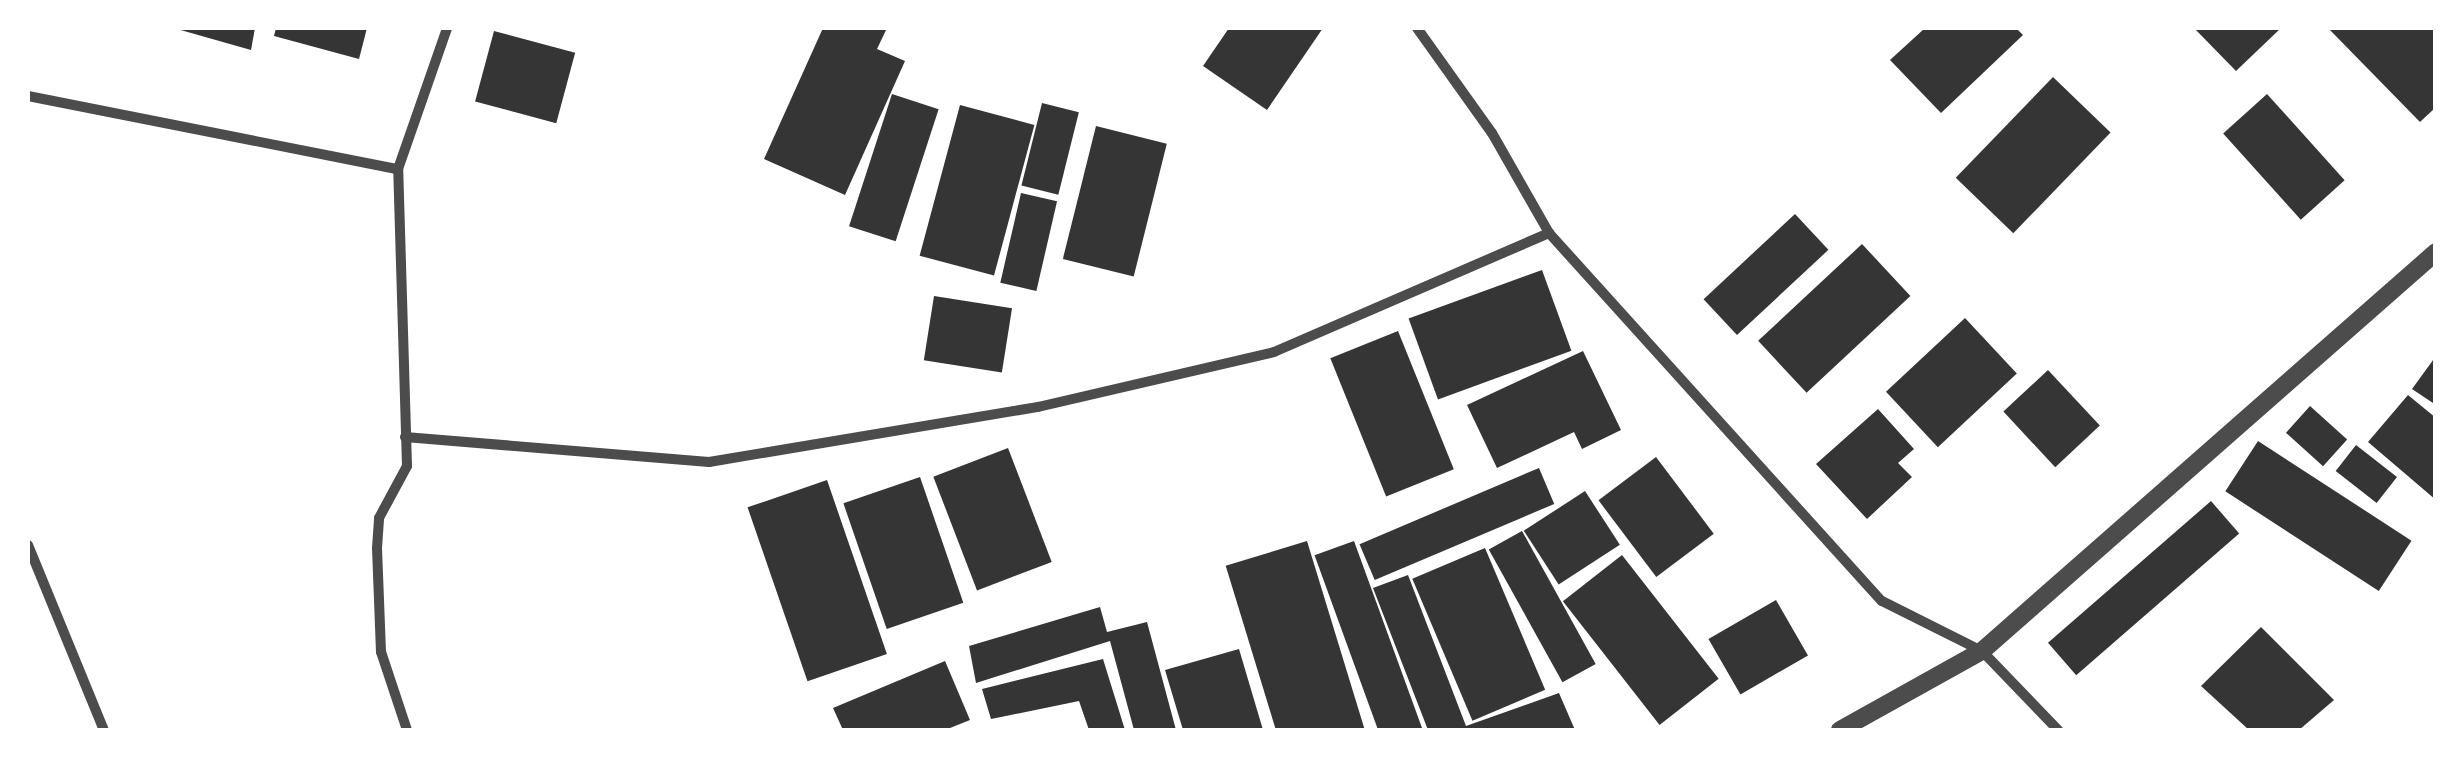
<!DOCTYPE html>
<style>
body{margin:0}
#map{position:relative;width:2463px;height:758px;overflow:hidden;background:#fff;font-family:"Varela Round",sans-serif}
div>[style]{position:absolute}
.building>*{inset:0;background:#353535;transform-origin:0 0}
.minor>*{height:10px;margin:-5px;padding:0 5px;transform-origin:5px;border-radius:5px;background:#4c4c4c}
.tertiary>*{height:18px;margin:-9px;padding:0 9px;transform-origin:9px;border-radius:9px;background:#4c4c4c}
span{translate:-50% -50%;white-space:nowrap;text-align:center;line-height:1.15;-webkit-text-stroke:8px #fff;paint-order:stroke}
.frame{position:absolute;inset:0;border:30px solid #fff;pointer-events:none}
</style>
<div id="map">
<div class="building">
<i style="clip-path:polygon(276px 28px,367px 28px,359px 59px,274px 36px)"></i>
<i style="clip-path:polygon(823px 28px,887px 28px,877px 49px,905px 61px,845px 195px,764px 159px)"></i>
<i style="clip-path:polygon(1229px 28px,1323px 28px,1267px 110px,1203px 66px)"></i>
<i style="clip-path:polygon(1925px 28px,2016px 28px,2023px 35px,1941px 113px,1890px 60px)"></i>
<i style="clip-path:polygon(2194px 28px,2281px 28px,2236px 71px)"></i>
<i style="clip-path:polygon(2328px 28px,2433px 28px,2436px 107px,2420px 122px)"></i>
<i style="clip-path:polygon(177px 29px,177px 28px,255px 28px,251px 50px)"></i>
<i style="left:494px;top:31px;width:84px;height:73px;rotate:15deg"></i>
<i style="left:2053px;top:77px;width:80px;height:140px;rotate:44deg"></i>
<i style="left:892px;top:94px;width:49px;height:139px;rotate:18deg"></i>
<i style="left:2267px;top:94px;width:116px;height:59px;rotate:48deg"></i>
<i style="left:1042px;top:103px;width:38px;height:85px;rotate:14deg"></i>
<i style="left:960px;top:105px;width:77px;height:156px;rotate:15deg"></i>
<i style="left:1096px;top:126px;width:73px;height:137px;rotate:14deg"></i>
<i style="left:1021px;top:193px;width:37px;height:92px;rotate:13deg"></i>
<i style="left:1795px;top:214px;width:49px;height:125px;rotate:47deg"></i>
<i style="left:1862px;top:244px;width:71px;height:142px;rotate:47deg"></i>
<i style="left:1542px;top:270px;width:86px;height:142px;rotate:70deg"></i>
<i style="left:934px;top:296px;width:79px;height:65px;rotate:9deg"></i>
<i style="left:1965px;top:318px;width:76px;height:108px;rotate:47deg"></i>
<i style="left:1398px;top:331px;width:149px;height:73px;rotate:68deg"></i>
<i style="clip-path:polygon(1583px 351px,1621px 430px,1582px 449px,1574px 432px,1497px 468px,1467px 405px)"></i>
<i style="clip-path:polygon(2436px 356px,2436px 405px,2412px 389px)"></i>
<i style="left:2048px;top:370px;width:76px;height:61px;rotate:47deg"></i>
<i style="clip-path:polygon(2408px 395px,2436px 418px,2436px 500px,2368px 442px)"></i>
<i style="left:2310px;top:406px;width:50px;height:36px;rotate:42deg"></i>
<i style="clip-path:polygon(1878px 409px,1914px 449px,1898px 463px,1912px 477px,1867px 519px,1816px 464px)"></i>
<i style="left:2258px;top:441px;width:183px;height:60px;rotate:33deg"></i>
<i style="left:2356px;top:445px;width:52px;height:33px;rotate:38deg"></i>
<i style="left:1008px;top:448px;width:122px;height:80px;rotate:69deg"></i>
<i style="left:1656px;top:457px;width:96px;height:72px;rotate:53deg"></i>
<i style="left:1539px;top:468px;width:39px;height:195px;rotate:67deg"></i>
<i style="left:920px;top:477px;width:133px;height:81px;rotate:71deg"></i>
<i style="left:827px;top:480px;width:184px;height:84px;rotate:71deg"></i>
<i style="left:1585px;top:491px;width:64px;height:73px;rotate:57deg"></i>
<i style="left:2211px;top:501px;width:43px;height:216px;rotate:49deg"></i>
<i style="left:1522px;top:531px;width:152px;height:38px;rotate:61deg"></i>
<i style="left:1307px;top:541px;width:198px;height:85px;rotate:73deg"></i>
<i style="left:1354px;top:541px;width:201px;height:42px;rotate:70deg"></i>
<i style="left:1485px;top:548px;width:154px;height:79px;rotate:67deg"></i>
<i style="left:1622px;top:555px;width:157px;height:75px;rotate:52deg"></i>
<i style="clip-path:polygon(1408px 575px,1466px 726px,1559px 693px,1575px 730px,1428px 730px,1373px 588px)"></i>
<i style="left:1776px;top:600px;width:64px;height:78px;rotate:60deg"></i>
<i style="clip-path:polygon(1100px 607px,1107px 632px,1147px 622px,1176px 730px,1134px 730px,1110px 641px,976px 683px,969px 646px)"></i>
<i style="clip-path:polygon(2261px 627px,2334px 700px,2299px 730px,2249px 730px,2201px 686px)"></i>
<i style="clip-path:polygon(1239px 649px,1263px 730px,1183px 730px,1165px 670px)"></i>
<i style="clip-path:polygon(1103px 659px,1125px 730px,1089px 730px,1079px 701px,991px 719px,982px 689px)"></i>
<i style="clip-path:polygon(945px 661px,970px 720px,945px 730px,843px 730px,833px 708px)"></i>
</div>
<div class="minor">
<i style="left:1417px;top:28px;width:129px;rotate:54.5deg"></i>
<i style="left:1492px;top:133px;width:115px;rotate:60.3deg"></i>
<i style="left:1549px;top:233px;width:496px;rotate:47.9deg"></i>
<i style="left:1882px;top:601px;width:112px;rotate:26.6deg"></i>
<i style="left:1982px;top:651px;width:110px;rotate:46.1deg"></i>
<i style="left:28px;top:96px;width:377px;rotate:11.2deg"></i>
<i style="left:405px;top:437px;width:305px;rotate:4.7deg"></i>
<i style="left:709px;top:462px;width:334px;rotate:-9.5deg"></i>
<i style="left:1038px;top:407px;width:242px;rotate:-13.1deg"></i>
<i style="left:1274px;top:352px;width:300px;rotate:-23.4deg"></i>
<i style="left:28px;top:545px;width:200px;rotate:67.7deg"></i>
<i style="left:407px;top:730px;width:82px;rotate:-108.4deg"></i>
<i style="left:381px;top:652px;width:104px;rotate:-92.2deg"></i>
<i style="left:377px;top:548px;width:30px;rotate:-86deg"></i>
<i style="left:379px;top:518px;width:59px;rotate:-61.7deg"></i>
<i style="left:407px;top:466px;width:297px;rotate:-91.7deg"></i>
<i style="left:398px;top:169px;width:149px;rotate:-70.8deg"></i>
</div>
<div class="tertiary">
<i style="left:1840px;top:730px;width:162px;rotate:-29.1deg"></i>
<i style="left:1982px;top:651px;width:604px;rotate:-41.31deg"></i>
</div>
<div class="frame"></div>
</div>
